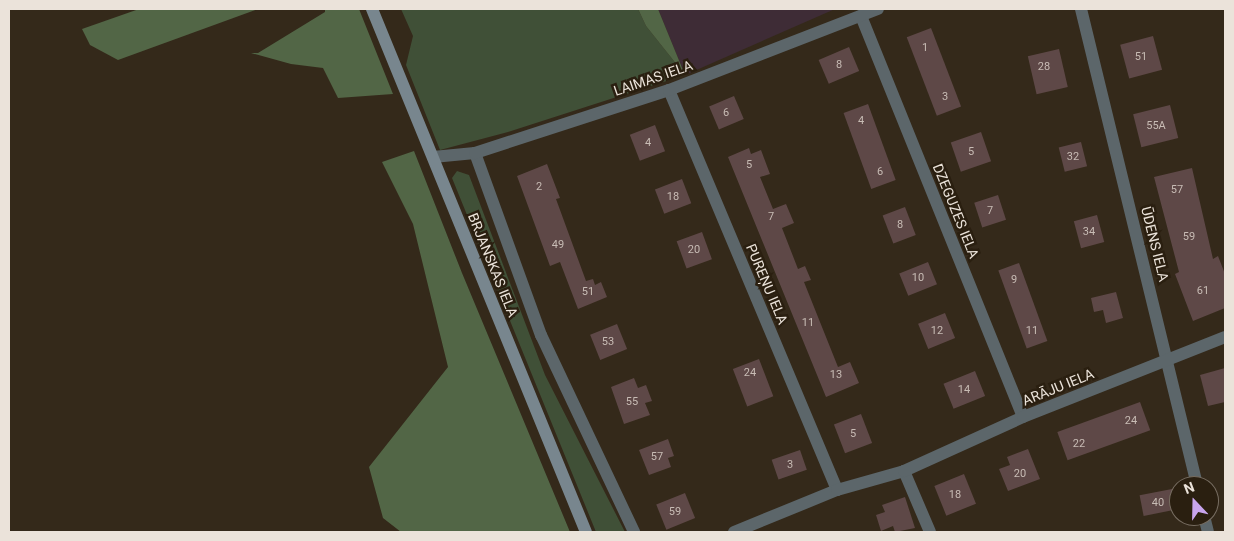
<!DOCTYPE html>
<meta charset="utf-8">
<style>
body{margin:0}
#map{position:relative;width:1234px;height:541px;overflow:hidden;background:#34291a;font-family:Roboto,sans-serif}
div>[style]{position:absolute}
.education>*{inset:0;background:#3e2c36}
.green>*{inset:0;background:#405037}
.forest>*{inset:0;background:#526646}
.building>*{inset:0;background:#5e4847;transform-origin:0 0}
.minor>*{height:12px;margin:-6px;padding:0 6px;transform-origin:6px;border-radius:6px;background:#5c666a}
.secondary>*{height:12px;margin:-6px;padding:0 6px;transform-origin:6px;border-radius:6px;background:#78868e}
span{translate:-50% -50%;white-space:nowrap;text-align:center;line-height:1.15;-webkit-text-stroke:5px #2a1f10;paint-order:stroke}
.number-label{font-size:11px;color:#c8bcb5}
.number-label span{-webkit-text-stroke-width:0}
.street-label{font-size:14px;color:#ebe3da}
.frame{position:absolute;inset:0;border:10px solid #ebe3da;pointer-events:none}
.north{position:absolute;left:1169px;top:476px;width:50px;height:50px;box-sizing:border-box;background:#2a1f10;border:1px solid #776d61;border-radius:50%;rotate:339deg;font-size:14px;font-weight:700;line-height:20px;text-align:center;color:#ebe3da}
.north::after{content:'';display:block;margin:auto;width:18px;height:22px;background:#c9a5ee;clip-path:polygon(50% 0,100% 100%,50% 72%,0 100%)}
</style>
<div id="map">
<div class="education">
<i style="clip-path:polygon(658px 9px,835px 9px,685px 75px)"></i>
</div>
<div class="green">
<i style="clip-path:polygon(401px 9px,638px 9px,646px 26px,685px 75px,508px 132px,440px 150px,406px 65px,413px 36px)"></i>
<i style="clip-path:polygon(457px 171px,469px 175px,545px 375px,625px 532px,596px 532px,452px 178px)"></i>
</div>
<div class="forest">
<i style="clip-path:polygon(139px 9px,258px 9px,118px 60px,90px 45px,82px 29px)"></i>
<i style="clip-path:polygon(325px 9px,359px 9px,393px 94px,338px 98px,323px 68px,291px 64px,251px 53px,258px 53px,325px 12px)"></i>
<i style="clip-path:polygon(638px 9px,658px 9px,685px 75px,646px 26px)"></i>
<i style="clip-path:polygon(414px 151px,462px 273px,570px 532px,401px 532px,383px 518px,369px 467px,448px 367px,413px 224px,382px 162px)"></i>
</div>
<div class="building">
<i style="left:931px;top:28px;width:84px;height:26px;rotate:69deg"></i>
<i style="left:1153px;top:36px;width:35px;height:34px;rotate:75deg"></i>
<i style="left:849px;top:47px;width:26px;height:33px;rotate:67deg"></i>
<i style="left:1059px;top:49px;width:39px;height:32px;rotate:77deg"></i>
<i style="left:734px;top:96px;width:25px;height:27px;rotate:67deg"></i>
<i style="left:868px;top:104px;width:81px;height:26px;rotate:70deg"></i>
<i style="left:1170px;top:105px;width:34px;height:38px;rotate:76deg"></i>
<i style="left:655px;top:125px;width:28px;height:27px;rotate:69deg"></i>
<i style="left:981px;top:132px;width:31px;height:32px;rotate:71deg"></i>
<i style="left:1081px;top:142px;width:25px;height:23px;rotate:76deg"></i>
<i style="clip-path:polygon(749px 148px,751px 154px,761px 150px,770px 174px,760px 177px,773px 209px,786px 204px,794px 223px,782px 228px,798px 269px,805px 266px,811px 280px,804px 282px,838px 367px,850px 362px,859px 383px,826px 397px,728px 157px)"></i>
<i style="clip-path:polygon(547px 164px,560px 198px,556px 199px,586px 281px,593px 279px,595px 285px,601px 282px,607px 297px,578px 309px,560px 262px,550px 266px,517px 176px)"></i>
<i style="clip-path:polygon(1192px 168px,1213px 259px,1218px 256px,1225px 274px,1225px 308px,1193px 321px,1175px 274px,1179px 272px,1154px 177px)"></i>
<i style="left:682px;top:179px;width:26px;height:29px;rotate:69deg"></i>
<i style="left:998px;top:195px;width:26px;height:25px;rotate:72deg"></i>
<i style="left:905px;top:207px;width:30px;height:24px;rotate:69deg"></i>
<i style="left:1097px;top:215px;width:28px;height:24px;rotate:75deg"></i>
<i style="left:702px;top:232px;width:29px;height:27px;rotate:70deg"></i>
<i style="left:928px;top:262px;width:24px;height:31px;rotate:68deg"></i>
<i style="left:1019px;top:263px;width:83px;height:22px;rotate:70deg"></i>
<i style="clip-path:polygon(1116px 292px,1123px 318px,1106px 323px,1103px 310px,1094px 312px,1091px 298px)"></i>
<i style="left:945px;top:313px;width:27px;height:29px;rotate:68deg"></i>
<i style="left:617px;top:324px;width:27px;height:29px;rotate:68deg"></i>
<i style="left:759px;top:359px;width:40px;height:28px;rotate:69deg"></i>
<i style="clip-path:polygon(1225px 368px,1225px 402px,1208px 406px,1200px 375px)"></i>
<i style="left:975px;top:371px;width:27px;height:34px;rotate:68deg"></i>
<i style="clip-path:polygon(634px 378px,638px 388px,646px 385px,652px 401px,645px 403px,650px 415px,624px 424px,611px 387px)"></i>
<i style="left:1140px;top:402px;width:30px;height:88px;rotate:70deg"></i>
<i style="left:861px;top:414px;width:31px;height:29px;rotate:69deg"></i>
<i style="clip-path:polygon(668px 439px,674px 456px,668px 458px,671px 467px,649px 475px,639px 450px)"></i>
<i style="clip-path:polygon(1028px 449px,1040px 479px,1008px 491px,999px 469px,1010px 465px,1007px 457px)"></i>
<i style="left:800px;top:450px;width:21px;height:30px;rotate:71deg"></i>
<i style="left:964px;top:474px;width:32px;height:32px;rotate:68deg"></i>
<i style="left:1172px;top:489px;width:21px;height:33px;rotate:79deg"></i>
<i style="left:685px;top:493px;width:27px;height:31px;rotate:68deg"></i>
<i style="clip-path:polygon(905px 497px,915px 528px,895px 532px,893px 526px,881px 531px,876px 515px,885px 512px,882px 505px)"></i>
</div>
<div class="minor">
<i style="left:1081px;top:9px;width:491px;rotate:76.3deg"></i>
<i style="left:861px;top:16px;width:432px;rotate:68deg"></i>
<i style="left:669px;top:90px;width:434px;rotate:67.2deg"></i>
<i style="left:475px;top:153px;width:194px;rotate:70.1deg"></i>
<i style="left:541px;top:335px;width:218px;rotate:64.7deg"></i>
<i style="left:433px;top:157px;width:42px;rotate:-5.4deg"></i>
<i style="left:475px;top:153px;width:204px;rotate:-18deg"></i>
<i style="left:669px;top:90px;width:224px;rotate:-21.2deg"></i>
<i style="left:904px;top:471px;width:66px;rotate:66.9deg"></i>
<i style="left:1204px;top:516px;width:16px;rotate:76deg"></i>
<i style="left:734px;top:532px;width:111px;rotate:-22.2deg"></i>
<i style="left:837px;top:490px;width:70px;rotate:-15.8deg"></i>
<i style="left:904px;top:471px;width:131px;rotate:-24.4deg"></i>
<i style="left:1023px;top:417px;width:217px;rotate:-21.6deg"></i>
</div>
<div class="secondary">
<i style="left:372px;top:9px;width:565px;rotate:67.75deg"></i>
</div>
<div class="number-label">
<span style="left:925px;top:48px">1</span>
<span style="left:1141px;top:57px">51</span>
<span style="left:839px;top:65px">8</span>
<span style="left:1044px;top:67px">28</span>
<span style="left:945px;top:97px">3</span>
<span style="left:726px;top:113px">6</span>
<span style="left:861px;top:121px">4</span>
<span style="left:1156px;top:126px">55A</span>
<span style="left:648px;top:143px">4</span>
<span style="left:971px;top:152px">5</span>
<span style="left:1073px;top:157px">32</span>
<span style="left:749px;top:165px">5</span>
<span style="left:880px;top:172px">6</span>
<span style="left:539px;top:187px">2</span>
<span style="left:1177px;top:190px">57</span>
<span style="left:673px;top:197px">18</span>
<span style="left:990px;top:211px">7</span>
<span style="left:771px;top:217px">7</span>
<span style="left:900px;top:225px">8</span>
<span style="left:1089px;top:232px">34</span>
<span style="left:1189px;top:237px">59</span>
<span style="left:558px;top:245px">49</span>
<span style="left:694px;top:250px">20</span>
<span style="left:918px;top:278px">10</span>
<span style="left:1014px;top:280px">9</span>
<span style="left:1203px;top:291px">61</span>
<span style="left:588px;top:292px">51</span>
<span style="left:808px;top:323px">11</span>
<span style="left:937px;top:331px">12</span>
<span style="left:1032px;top:331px">11</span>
<span style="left:608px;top:342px">53</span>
<span style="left:750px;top:373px">24</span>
<span style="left:836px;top:375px">13</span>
<span style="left:964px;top:390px">14</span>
<span style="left:632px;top:402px">55</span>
<span style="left:1131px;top:421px">24</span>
<span style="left:853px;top:434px">5</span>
<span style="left:1079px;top:444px">22</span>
<span style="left:657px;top:457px">57</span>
<span style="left:790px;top:465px">3</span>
<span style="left:1020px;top:474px">20</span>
<span style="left:955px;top:495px">18</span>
<span style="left:1158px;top:503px">40</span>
<span style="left:675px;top:512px">59</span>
</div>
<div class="street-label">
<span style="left:653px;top:78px;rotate:-19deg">LAIMAS IELA</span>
<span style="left:956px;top:211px;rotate:68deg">DZEGUZES IELA</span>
<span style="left:1155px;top:244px;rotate:76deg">ŪDENS IELA</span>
<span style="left:493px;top:265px;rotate:68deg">BRJANSKAS IELA</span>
<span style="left:767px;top:284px;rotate:67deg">PUREŅU IELA</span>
<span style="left:1058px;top:387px;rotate:-22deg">ARĀJU IELA</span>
</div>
<div class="frame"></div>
<div class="north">N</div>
</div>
